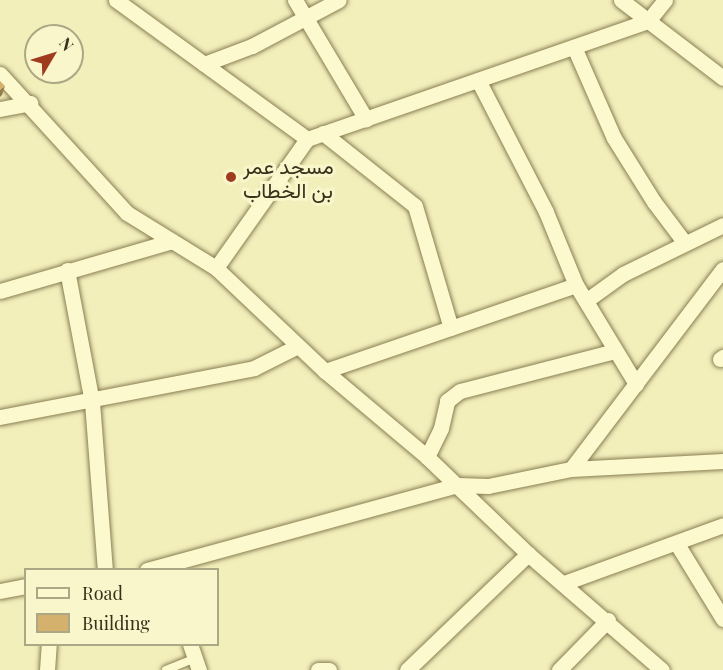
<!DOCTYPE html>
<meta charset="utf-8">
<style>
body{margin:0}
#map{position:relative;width:723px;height:670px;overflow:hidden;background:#f2efbb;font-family:"Playfair Display",Vazirmatn,serif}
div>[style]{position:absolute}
.roads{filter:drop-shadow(0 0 2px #8a7e53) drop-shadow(0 0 2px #8a7e53)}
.lane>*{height:8px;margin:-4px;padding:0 4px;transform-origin:4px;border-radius:4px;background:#fcf9cf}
.street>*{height:15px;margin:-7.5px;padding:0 7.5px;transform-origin:7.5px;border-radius:7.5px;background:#fcf9cf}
.shaded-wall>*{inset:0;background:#947c4c}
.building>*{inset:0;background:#d4b16d}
.dots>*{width:16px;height:16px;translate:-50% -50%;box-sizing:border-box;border:3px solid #f9f6cb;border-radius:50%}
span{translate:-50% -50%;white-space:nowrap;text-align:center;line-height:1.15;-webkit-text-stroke:6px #f9f6cb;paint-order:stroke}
.poi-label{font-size:21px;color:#38301a}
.left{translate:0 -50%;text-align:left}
.legend{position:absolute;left:24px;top:568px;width:195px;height:78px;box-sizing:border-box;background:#f9f6cb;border:2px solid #aca784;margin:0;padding:8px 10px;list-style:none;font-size:18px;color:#38301a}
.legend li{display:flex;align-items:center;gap:12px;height:30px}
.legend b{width:30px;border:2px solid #aca784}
.north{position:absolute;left:24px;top:24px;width:60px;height:60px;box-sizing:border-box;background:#f9f6cb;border:2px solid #aca784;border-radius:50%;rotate:52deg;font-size:16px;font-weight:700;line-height:24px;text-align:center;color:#38301a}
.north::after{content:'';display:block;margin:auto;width:21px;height:27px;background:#9f3c1e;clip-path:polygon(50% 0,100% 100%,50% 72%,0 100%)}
</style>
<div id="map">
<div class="roads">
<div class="lane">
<i style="left:166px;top:670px;width:31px;rotate:-22deg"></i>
</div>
<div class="street">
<i style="left:116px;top:0;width:236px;rotate:36deg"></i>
<i style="left:295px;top:0;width:139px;rotate:59.2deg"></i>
<i style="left:621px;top:0;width:128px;rotate:37.4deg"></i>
<i style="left:574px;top:47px;width:99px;rotate:66.3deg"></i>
<i style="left:614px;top:138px;width:75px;rotate:58deg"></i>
<i style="left:654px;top:202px;width:51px;rotate:52.9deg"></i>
<i style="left:204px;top:64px;width:51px;rotate:-20.6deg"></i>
<i style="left:252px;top:46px;width:98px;rotate:-27.9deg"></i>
<i style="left:0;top:74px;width:188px;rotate:47.6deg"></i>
<i style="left:127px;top:213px;width:105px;rotate:31.7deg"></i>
<i style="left:216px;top:268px;width:150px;rotate:43.4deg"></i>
<i style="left:325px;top:371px;width:133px;rotate:40.1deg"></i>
<i style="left:427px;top:457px;width:140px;rotate:43.8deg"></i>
<i style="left:528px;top:554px;width:177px;rotate:40.9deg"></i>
<i style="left:478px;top:80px;width:148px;rotate:62.7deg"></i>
<i style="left:546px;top:212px;width:79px;rotate:67.7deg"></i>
<i style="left:576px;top:285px;width:116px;rotate:58.8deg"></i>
<i style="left:0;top:109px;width:31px;rotate:-11deg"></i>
<i style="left:323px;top:133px;width:117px;rotate:38.4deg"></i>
<i style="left:415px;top:206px;width:127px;rotate:73.6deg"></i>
<i style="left:216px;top:268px;width:158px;rotate:-54.8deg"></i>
<i style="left:307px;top:139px;width:361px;rotate:-19.1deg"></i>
<i style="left:648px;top:21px;width:27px;rotate:-51deg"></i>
<i style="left:67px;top:270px;width:134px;rotate:79.3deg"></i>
<i style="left:92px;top:402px;width:169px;rotate:85.6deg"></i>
<i style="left:0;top:291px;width:179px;rotate:-16.2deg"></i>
<i style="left:587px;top:300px;width:44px;rotate:-35.8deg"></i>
<i style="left:623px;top:274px;width:111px;rotate:-26.1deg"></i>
<i style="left:720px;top:359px;width:4px;rotate:-34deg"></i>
<i style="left:325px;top:371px;width:265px;rotate:-18.9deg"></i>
<i style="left:0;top:417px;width:259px;rotate:-10.9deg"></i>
<i style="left:254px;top:368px;width:49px;rotate:-26.6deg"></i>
<i style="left:427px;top:457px;width:32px;rotate:-64deg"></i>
<i style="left:441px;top:428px;width:28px;rotate:-77deg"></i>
<i style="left:447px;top:401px;width:16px;rotate:-38deg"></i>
<i style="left:460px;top:391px;width:160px;rotate:-14.5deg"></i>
<i style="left:571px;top:469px;width:251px;rotate:-52.8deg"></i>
<i style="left:677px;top:544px;width:88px;rotate:58.5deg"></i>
<i style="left:147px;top:570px;width:321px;rotate:-15.3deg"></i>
<i style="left:457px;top:485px;width:31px;rotate:2deg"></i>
<i style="left:488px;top:486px;width:85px;rotate:-11.6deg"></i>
<i style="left:571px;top:469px;width:152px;rotate:-3deg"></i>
<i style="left:564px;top:583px;width:169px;rotate:-20deg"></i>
<i style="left:0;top:591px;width:26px;rotate:-11deg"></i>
<i style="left:190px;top:644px;width:28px;rotate:71deg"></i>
<i style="left:47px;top:670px;width:26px;rotate:-86deg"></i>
<i style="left:318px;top:670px;width:11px"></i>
<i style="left:407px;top:670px;width:168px;rotate:-43.8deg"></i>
<i style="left:559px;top:670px;width:70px;rotate:-45.6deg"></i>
</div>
</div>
<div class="shaded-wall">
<i style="clip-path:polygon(5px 86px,2px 95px,0 97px,0 90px)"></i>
</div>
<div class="building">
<i style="clip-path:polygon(0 81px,5px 86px,0 90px)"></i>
</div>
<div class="dots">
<i style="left:231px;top:177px;background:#9f3c1e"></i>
</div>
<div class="poi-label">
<span class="left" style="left:243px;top:177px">مسجد عمر<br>بن الخطاب</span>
</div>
<ul class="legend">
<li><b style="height:8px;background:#fcf9cf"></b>Road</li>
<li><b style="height:16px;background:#d4b16d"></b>Building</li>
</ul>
<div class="north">N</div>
</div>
